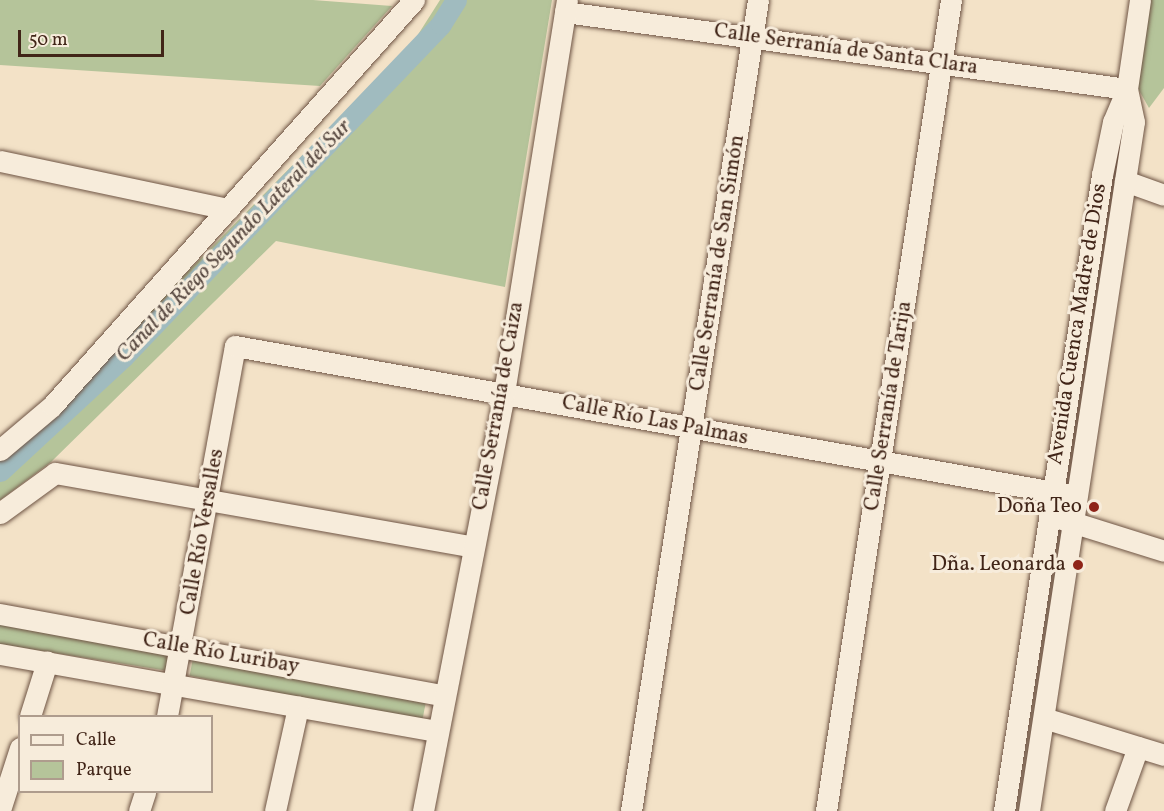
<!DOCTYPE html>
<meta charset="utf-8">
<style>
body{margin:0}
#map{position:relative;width:1164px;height:811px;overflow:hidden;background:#f3e2c7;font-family:Vollkorn,serif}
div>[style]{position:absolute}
.green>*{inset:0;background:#b5c49a;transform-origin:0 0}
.canal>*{height:21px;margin:-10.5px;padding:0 10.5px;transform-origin:10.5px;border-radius:10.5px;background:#a0bbbf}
.roads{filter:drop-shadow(0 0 2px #6e5444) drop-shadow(0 0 2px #6e5444)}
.minor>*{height:21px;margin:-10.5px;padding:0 10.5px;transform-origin:10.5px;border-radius:10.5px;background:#f7ecdb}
.dots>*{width:16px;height:16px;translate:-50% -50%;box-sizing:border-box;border:3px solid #f7ecdb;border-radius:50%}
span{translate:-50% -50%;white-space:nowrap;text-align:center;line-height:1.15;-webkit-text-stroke:6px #f7ecdb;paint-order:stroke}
.street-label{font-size:21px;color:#412518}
.poi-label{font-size:21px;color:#412518}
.right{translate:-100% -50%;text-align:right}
.water-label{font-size:22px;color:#594a42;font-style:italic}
.legend{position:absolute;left:18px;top:715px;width:195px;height:78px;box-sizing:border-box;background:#f7ecdb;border:2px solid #ae9c8d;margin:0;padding:8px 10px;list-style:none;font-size:18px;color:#412518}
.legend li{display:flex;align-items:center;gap:12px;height:30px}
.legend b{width:30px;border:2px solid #ae9c8d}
.scale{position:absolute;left:18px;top:30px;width:146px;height:27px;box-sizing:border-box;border:3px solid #412518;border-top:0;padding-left:8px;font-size:18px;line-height:21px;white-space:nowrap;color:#412518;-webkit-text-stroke:4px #f7ecdb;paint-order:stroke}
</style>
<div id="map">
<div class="green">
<i style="clip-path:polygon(0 0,313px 0,392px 6px,320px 86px,0 65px)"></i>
<i style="clip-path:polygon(440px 0,552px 0,505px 287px,276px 241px,51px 462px,0 500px,0 462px,412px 44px)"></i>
<i style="clip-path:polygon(1149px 0,1164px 0,1164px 88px,1149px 108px,1136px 85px)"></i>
<i style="left:0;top:623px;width:171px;height:21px;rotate:9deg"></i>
<i style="left:193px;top:658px;width:237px;height:18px;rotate:11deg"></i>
</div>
<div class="canal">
<i style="left:0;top:471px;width:168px;rotate:-42.8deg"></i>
<i style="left:123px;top:357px;width:460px;rotate:-46.3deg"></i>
<i style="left:441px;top:24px;width:28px;rotate:-58deg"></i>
</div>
<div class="roads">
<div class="minor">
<i style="left:565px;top:12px;width:567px;rotate:7.8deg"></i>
<i style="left:0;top:161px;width:233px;rotate:11.9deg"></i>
<i style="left:1125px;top:181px;width:41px;rotate:19.7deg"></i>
<i style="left:0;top:450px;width:68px;rotate:-40.2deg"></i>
<i style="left:52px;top:406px;width:544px;rotate:-48.28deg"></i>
<i style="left:0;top:513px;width:68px;rotate:-36deg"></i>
<i style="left:55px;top:473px;width:425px;rotate:10deg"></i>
<i style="left:1059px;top:518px;width:110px;rotate:17.4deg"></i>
<i style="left:0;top:614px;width:449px;rotate:10.4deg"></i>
<i style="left:0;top:654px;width:444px;rotate:10deg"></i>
<i style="left:30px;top:716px;width:57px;rotate:-72.5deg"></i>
<i style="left:167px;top:716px;width:376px;rotate:-79.6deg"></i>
<i style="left:235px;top:346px;width:854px;rotate:10.11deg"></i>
<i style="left:1044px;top:718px;width:126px;rotate:17.1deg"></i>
<i style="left:0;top:810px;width:65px;rotate:-72.1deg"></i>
<i style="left:139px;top:811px;width:20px;rotate:-72deg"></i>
<i style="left:275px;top:811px;width:107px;rotate:-77.5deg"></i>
<i style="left:423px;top:811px;width:426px;rotate:-79deg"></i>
<i style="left:504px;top:393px;width:398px;rotate:-80.9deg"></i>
<i style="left:631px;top:811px;width:821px;rotate:-81.1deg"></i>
<i style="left:826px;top:811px;width:821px;rotate:-81.24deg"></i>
<i style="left:1004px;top:811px;width:644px;rotate:-81.24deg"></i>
<i style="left:1102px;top:175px;width:54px;rotate:-78.3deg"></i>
<i style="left:1113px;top:122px;width:36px;rotate:-67deg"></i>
<i style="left:1127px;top:89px;width:90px;rotate:-81.7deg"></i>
<i style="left:1029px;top:811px;width:697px;rotate:-81.34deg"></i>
<i style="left:1134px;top:122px;width:34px;rotate:-102deg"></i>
<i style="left:1115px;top:811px;width:68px;rotate:-70.2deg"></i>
</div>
</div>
<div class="dots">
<i style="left:1094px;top:507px;background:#8f2418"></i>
<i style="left:1078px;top:565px;background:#8f2418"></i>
</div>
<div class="street-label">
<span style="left:846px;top:50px;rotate:8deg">Calle Serranía de Santa Clara</span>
<span style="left:718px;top:263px;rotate:-81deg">Calle Serranía de San Simón</span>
<span style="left:1078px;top:324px;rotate:-81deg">Avenida Cuenca Madre de Dios</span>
<span style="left:499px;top:406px;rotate:-80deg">Calle Serranía de Caiza</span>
<span style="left:889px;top:406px;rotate:-81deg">Calle Serranía de Tarija</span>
<span style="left:655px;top:421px;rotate:11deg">Calle Río Las Palmas</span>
<span style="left:203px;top:532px;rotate:-80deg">Calle Río Versalles</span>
<span style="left:221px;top:654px;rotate:10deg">Calle Río Luribay</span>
</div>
<div class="poi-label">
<span class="right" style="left:1082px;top:507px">Doña Teo</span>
<span class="right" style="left:1066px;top:565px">Dña. Leonarda</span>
</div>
<div class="water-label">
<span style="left:234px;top:241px;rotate:-46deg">Canal de Riego Segundo Lateral del Sur</span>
</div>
<ul class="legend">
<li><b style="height:8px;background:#f7ecdb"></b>Calle</li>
<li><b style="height:16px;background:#b5c49a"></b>Parque</li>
</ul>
<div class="scale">50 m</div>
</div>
